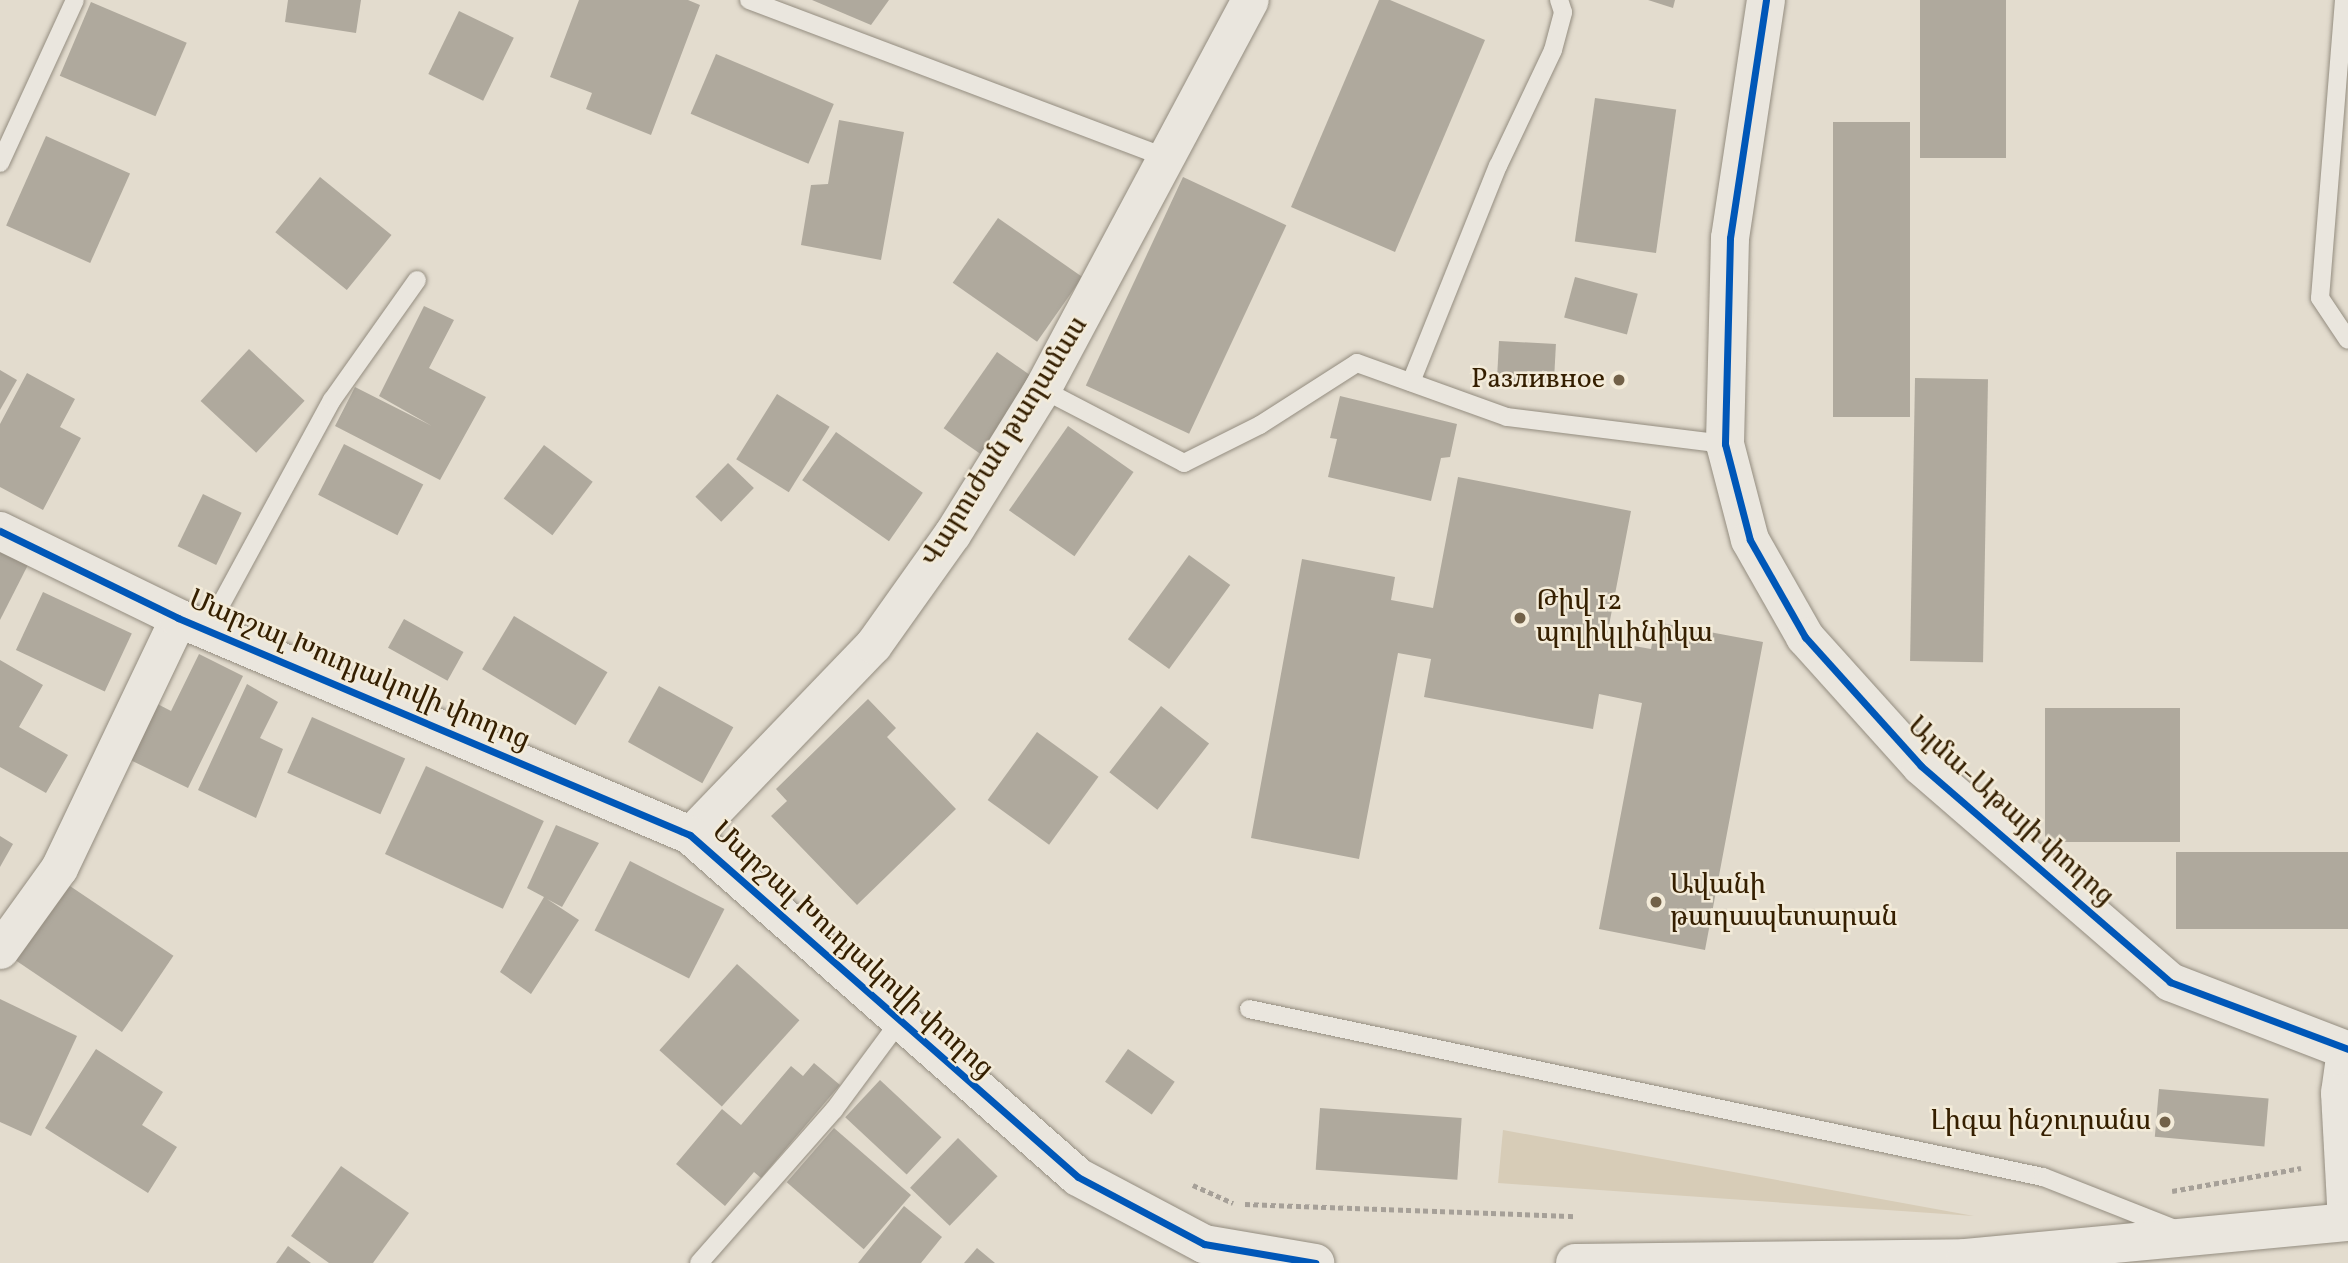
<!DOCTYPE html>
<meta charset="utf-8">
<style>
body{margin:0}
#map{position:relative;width:2348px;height:1263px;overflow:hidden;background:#e3dcce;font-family:Vollkorn,"Noto Serif Armenian",serif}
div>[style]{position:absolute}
.green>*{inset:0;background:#d7ccb7}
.building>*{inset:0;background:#afa99d;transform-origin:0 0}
.path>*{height:4.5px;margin-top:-2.25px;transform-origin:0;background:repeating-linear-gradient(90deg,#a6a098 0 5px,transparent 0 8.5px)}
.roads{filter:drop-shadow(0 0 2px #948d80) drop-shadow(0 0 2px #948d80)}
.lane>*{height:18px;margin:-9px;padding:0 9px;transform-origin:9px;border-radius:9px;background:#eae6de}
.street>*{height:37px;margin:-18.5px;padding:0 18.5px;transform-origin:18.5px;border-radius:18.5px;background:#eae6de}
.secondary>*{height:38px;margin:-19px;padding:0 19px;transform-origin:19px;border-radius:19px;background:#eae6de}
.cycleway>*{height:7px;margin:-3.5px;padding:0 3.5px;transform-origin:3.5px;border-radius:3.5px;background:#0057b8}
.dots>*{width:19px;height:19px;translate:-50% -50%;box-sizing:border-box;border:4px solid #f3ebd9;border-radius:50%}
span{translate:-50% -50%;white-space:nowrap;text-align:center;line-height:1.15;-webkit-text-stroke:5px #f3ebd9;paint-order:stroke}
.poi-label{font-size:28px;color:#351f00}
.right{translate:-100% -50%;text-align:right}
.left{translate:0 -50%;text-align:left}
.street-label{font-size:28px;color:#351f00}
</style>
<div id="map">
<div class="green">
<i style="clip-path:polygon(1503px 1130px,1974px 1216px,1498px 1183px)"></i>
</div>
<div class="building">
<i style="clip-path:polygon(288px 0,361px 0,356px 33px,285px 22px)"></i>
<i style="clip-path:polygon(579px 0,688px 0,700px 5px,651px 135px,586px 109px,592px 93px,550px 77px)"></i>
<i style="clip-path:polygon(812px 0,889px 0,871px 25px)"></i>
<i style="clip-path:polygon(1379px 0,1390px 0,1485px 40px,1395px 252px,1291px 207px)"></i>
<i style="clip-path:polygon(1648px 0,1675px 0,1673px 8px)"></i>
<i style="left:1920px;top:0;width:86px;height:158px"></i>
<i style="left:91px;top:2px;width:104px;height:80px;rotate:23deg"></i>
<i style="left:459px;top:11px;width:61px;height:70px;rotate:26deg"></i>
<i style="left:716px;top:54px;width:128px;height:65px;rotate:23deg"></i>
<i style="left:1595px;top:98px;width:82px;height:145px;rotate:8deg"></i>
<i style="clip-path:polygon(839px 120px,904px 132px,881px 260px,801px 245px,811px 185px,828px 184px)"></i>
<i style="left:1833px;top:122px;width:77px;height:295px"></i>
<i style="left:46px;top:136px;width:92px;height:98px;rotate:24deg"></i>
<i style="left:320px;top:177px;width:92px;height:71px;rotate:39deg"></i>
<i style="left:1183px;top:177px;width:114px;height:230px;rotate:25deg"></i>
<i style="left:998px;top:218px;width:103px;height:79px;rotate:35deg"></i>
<i style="left:1575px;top:277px;width:65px;height:42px;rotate:15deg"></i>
<i style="clip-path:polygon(424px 306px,454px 320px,429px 368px,486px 397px,440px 480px,335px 426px,355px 387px,432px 426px,379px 396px)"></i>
<i style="left:1499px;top:341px;width:57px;height:44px;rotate:3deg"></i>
<i style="left:249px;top:349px;width:76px;height:71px;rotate:43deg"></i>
<i style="left:997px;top:352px;width:45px;height:93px;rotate:35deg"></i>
<i style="clip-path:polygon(0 370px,17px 380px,0 410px)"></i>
<i style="clip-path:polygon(27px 373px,75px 399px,60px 427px,81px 438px,43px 510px,0 487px,0 424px)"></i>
<i style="left:1915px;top:378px;width:73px;height:283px;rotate:1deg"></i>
<i style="left:777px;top:394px;width:62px;height:77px;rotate:32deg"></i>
<i style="clip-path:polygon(1340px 396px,1457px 424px,1450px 457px,1441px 458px,1431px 501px,1328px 477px,1337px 439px,1330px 438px)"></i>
<i style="left:1068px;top:426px;width:80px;height:103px;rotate:35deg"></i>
<i style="left:836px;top:432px;width:106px;height:59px;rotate:35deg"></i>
<i style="left:344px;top:444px;width:89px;height:57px;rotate:27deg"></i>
<i style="left:544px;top:445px;width:61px;height:67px;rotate:37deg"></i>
<i style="left:728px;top:463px;width:36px;height:47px;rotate:44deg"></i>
<i style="clip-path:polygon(1458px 477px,1631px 511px,1606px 641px,1651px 649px,1656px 622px,1763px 642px,1705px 950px,1599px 929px,1642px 703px,1599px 694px,1593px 729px,1424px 697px,1431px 659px,1398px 653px,1359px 859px,1251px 838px,1302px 559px,1395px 577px,1391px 600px,1433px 608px)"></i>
<i style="left:203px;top:494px;width:43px;height:58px;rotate:26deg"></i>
<i style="clip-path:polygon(0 546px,31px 559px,0 620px)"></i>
<i style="left:1189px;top:555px;width:51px;height:104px;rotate:36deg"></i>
<i style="left:43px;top:592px;width:98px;height:64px;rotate:25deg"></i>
<i style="left:514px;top:616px;width:109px;height:62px;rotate:31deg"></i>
<i style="left:404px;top:619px;width:68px;height:33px;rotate:29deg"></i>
<i style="clip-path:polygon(199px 654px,243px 676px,188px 788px,118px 754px,146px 698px,171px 711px)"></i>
<i style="clip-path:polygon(0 660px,43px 685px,19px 727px,68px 755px,46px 793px,0 767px)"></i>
<i style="clip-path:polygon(247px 684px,278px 702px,260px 738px,283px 749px,256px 818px,198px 790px)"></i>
<i style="left:659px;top:686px;width:85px;height:64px;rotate:29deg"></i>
<i style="clip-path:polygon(868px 699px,896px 728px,887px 737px,956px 809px,857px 905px,771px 816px,787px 801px,776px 789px)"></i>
<i style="left:1161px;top:706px;width:61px;height:84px;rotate:38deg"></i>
<i style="left:2045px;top:708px;width:135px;height:134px"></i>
<i style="left:312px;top:717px;width:102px;height:61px;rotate:24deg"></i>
<i style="left:1037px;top:732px;width:76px;height:84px;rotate:36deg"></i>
<i style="left:426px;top:766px;width:130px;height:97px;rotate:25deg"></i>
<i style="clip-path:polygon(556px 825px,599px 843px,562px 907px,547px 899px,579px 920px,531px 994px,500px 972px,544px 897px,527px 888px)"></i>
<i style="clip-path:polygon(0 836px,13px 844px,0 867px)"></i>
<i style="left:2348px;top:852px;width:77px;height:172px;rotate:90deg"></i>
<i style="left:630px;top:861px;width:106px;height:78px;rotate:27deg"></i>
<i style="left:64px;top:882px;width:132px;height:92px;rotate:34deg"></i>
<i style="left:737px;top:964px;width:84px;height:116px;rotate:42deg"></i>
<i style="clip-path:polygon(0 999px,77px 1036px,31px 1136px,0 1122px)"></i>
<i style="clip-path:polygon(96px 1049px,163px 1092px,142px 1125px,177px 1147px,148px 1193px,45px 1128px)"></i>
<i style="left:1128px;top:1049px;width:57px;height:40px;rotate:35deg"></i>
<i style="clip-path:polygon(814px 1063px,840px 1085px,761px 1178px,754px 1172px,725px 1206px,676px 1164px,722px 1109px,741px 1125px,791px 1066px,803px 1076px)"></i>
<i style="left:880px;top:1080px;width:84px;height:51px;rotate:43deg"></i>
<i style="left:2159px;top:1089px;width:110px;height:48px;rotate:5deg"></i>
<i style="left:1320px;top:1108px;width:142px;height:62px;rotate:4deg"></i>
<i style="left:834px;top:1128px;width:102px;height:72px;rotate:41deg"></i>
<i style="left:958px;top:1138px;width:55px;height:69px;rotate:44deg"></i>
<i style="clip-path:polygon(341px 1166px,409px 1213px,373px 1263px,329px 1263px,291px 1236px)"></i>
<i style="clip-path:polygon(904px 1206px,942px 1237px,921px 1263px,858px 1263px)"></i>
<i style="clip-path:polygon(288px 1246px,311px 1263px,276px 1263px)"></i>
<i style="clip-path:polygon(977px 1248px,995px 1263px,964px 1263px)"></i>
</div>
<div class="path">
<i style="left:1193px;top:1185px;width:44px;rotate:24.2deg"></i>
<i style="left:2172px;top:1191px;width:131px;rotate:-10.1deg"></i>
<i style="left:1245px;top:1204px;width:331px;rotate:2.1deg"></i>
</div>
<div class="roads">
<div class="lane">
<i style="left:749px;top:0;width:445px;rotate:20.7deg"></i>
<i style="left:2344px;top:0;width:299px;rotate:94.6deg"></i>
<i style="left:2320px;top:298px;width:50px;rotate:56.3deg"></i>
<i style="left:0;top:163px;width:179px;rotate:-65.3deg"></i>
<i style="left:1411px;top:382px;width:233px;rotate:-68.1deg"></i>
<i style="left:1498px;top:166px;width:128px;rotate:-64.6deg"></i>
<i style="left:1553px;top:50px;width:39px;rotate:-75deg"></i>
<i style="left:1563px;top:12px;width:13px;rotate:-108deg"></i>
<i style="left:1042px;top:389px;width:160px;rotate:27.5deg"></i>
<i style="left:1184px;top:463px;width:85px;rotate:-26.6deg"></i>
<i style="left:1260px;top:425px;width:115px;rotate:-32.6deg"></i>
<i style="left:1357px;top:363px;width:159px;rotate:19.8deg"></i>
<i style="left:1507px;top:417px;width:220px;rotate:7.1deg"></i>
<i style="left:207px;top:630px;width:262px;rotate:-61.5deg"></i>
<i style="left:332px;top:400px;width:147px;rotate:-54.7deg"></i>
<i style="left:1249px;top:1009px;width:812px;rotate:11.95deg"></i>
<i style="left:2043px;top:1177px;width:142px;rotate:21.5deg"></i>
<i style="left:699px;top:1263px;width:204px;rotate:-48.6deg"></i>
<i style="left:834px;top:1110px;width:109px;rotate:-53.5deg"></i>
</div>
<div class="street">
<i style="left:690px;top:835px;width:264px;rotate:-46.1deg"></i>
<i style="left:873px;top:645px;width:136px;rotate:-54.6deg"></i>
<i style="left:952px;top:534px;width:171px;rotate:-58.2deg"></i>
<i style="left:1042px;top:389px;width:441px;rotate:-61.9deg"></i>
<i style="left:0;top:950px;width:101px;rotate:-54.3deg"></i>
<i style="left:59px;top:868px;width:277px;rotate:-64.5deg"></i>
</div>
<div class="secondary">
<i style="left:1766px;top:0;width:241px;rotate:98.6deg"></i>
<i style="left:1730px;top:238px;width:206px;rotate:91.4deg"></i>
<i style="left:1725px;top:444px;width:99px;rotate:75.4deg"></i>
<i style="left:1750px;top:540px;width:112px;rotate:60.4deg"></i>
<i style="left:1805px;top:637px;width:173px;rotate:48deg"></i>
<i style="left:1921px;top:766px;width:330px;rotate:40.9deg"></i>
<i style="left:2170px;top:982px;width:189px;rotate:21.1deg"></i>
<i style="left:2346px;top:1050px;width:43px;rotate:97.9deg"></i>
<i style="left:2340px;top:1093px;width:129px;rotate:86.9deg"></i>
<i style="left:0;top:531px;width:198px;rotate:26deg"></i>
<i style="left:178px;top:618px;width:556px;rotate:22.97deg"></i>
<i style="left:690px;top:835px;width:517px;rotate:41.39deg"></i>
<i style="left:1078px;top:1177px;width:143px;rotate:28deg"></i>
<i style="left:1204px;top:1244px;width:113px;rotate:9.7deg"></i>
<i style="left:1575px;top:1263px;width:391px;rotate:-0.7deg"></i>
<i style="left:1966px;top:1258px;width:384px;rotate:-5.4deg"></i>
</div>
</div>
<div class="cycleway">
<i style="left:1766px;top:0;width:241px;rotate:98.6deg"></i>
<i style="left:1730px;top:238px;width:206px;rotate:91.4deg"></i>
<i style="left:1725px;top:444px;width:99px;rotate:75.4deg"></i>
<i style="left:1750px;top:540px;width:112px;rotate:60.4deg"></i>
<i style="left:1805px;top:637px;width:173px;rotate:48deg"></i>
<i style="left:1921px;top:766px;width:330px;rotate:40.9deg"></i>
<i style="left:2170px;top:982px;width:190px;rotate:20.6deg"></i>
<i style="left:0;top:531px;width:198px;rotate:26deg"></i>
<i style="left:178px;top:618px;width:556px;rotate:22.97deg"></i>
<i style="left:690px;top:835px;width:517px;rotate:41.39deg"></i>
<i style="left:1078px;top:1177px;width:143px;rotate:28deg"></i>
<i style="left:1204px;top:1244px;width:113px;rotate:9.7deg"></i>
</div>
<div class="dots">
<i style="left:1619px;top:380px;background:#726148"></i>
<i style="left:1520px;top:618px;background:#726148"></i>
<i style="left:1656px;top:902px;background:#726148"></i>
<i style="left:2165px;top:1122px;background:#726148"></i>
</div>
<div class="poi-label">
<span class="right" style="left:1605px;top:380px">Разливное</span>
<span class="left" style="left:1536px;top:618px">Թիվ 12<br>պոլիկլինիկա</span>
<span class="left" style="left:1670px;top:902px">Ավանի<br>թաղապետարան</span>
<span class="right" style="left:2151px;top:1122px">Լիգա ինշուրանս</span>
</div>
<div class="street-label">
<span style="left:1005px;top:442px;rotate:-58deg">Վարուժան թաղամաս</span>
<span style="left:359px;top:671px;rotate:23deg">Մարշալ Խուդյակովի փողոց</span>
<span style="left:2010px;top:812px;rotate:42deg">Ալմա-Աթայի փողոց</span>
<span style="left:852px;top:951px;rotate:42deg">Մարշալ Խուդյակովի փողոց</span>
</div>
</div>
